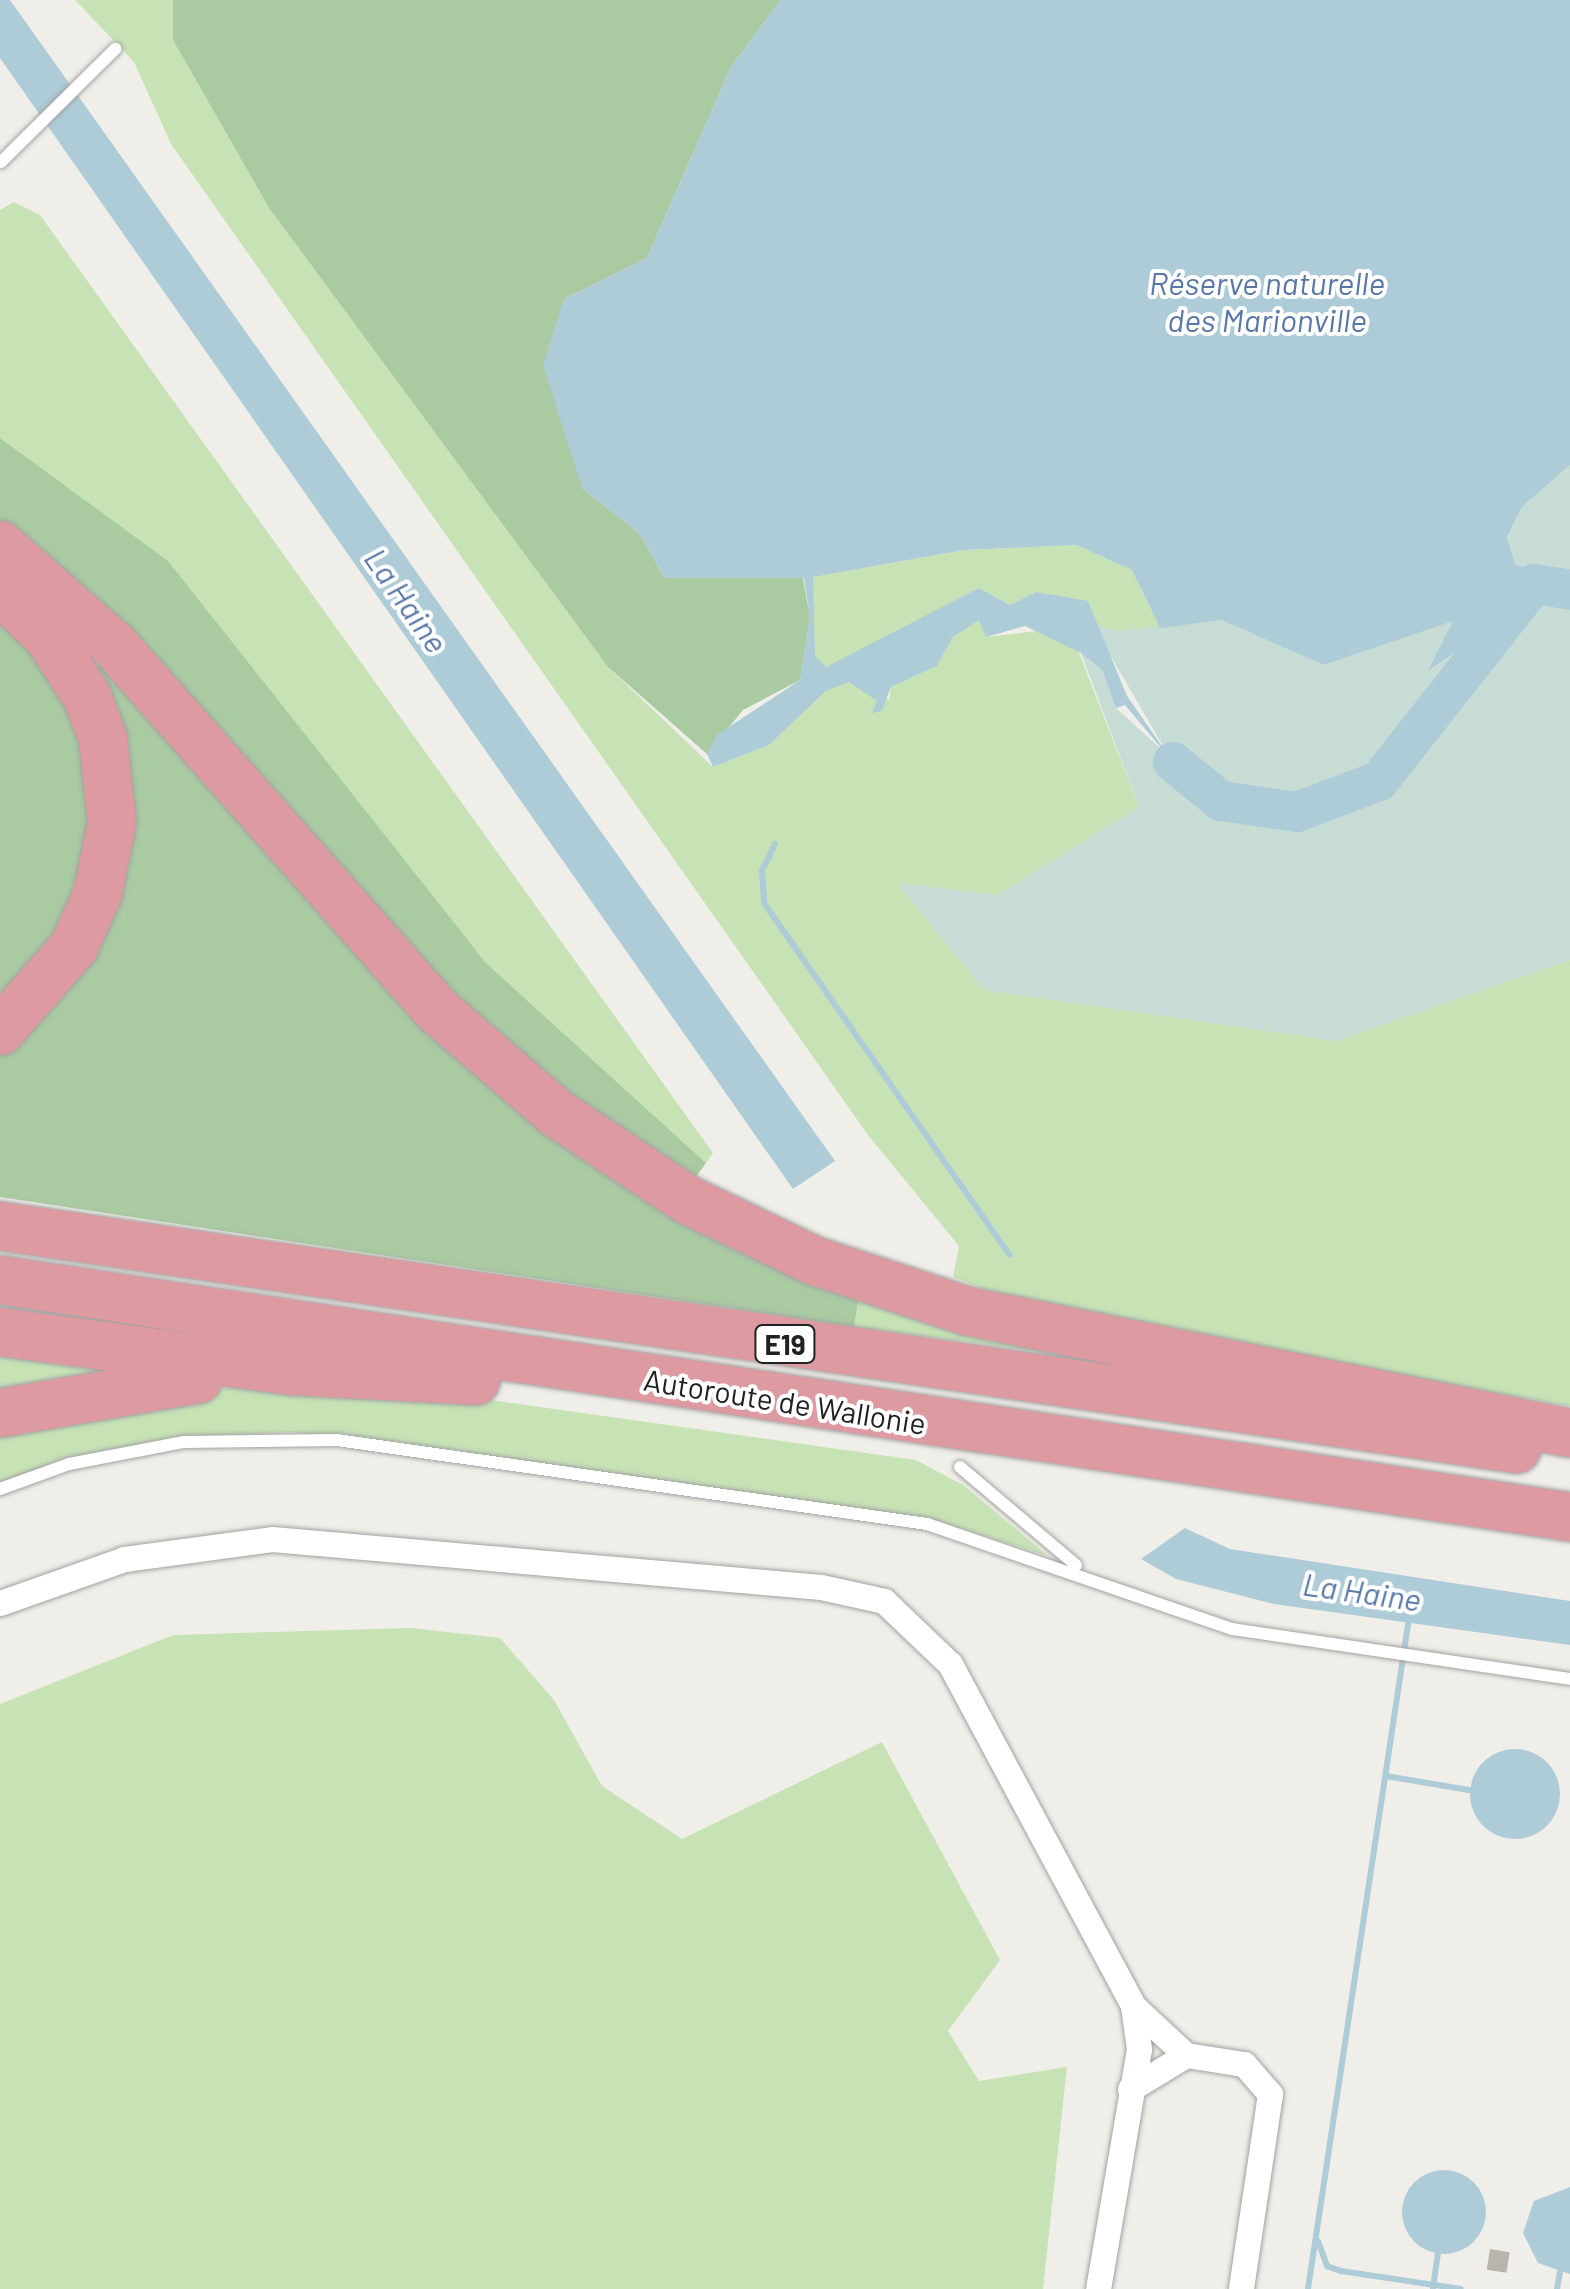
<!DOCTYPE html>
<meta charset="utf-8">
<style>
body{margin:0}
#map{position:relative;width:1570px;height:2289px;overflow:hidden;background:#f0eee8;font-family:Barlow,sans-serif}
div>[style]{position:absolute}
.grass>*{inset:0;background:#c7e3b5}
.forest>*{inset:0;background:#aacaa2}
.wetland>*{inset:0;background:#c7dcd4}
.water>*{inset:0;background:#aecbd8}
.round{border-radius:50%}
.stream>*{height:6px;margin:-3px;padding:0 3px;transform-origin:3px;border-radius:3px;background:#aecbd8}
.river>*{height:40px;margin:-20px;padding:0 20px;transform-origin:20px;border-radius:20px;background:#aecbd8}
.building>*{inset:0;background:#b9b4ae;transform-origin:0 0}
.roads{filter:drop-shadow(0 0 2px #a2a2a2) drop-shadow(0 0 2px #a2a2a2)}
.service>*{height:12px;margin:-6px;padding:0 6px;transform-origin:6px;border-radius:6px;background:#fff}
.minor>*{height:25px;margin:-12.5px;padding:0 12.5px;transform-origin:12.5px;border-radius:12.5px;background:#fff}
.motorway>*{height:48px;margin:-24px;padding:0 24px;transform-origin:24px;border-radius:24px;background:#dd9aa0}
span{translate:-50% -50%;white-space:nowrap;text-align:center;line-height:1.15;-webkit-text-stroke:8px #fff;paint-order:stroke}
.shield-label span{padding:2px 8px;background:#fff;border:2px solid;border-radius:8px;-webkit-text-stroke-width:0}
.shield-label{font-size:28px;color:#212121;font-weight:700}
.street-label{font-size:30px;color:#212121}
.water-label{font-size:32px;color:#5877a6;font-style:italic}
</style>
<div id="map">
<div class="grass">
<i style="clip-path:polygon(75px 0,173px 0,173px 40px,269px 208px,608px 667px,713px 767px,769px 745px,826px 691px,849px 682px,889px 700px,891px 687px,937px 666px,953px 637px,979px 619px,987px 637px,1069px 627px,1139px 807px,998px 895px,1524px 974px,1570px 960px,1570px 1406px,1130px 1328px,1027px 1306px,953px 1277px,959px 1246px,868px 1135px,171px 144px,134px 62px)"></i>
<i style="clip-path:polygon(14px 202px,40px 215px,713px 1153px,706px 1163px,486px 963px,356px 805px,52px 477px,0 438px,0 210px)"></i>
<i style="clip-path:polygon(1076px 545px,1132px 570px,1160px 628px,1116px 631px,1092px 624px,1080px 606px,1036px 592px,1010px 605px,979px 588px,842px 661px,825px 667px,815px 655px,812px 577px,964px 550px)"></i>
<i style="clip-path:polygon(860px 1289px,1081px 1357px,854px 1327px)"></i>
<i style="clip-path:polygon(0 1351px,115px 1368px,0 1397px)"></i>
<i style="clip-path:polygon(268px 1386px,476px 1398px,916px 1460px,963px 1485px,1048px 1556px,928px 1518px,290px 1432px,173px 1438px,0 1482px,0 1428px,184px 1391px)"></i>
<i style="clip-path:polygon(411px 1628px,500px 1638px,554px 1700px,602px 1786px,682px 1839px,882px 1742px,1000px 1960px,948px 2031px,979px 2081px,1067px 2067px,1043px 2289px,0 2289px,0 1704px,173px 1635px)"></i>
</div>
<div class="forest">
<i style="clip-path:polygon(173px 0,781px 0,731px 67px,647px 258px,564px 299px,582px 488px,639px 533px,665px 578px,803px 578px,810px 617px,800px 680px,743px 710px,707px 754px,608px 667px,269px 208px,173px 40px)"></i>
<i style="clip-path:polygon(0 438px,168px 561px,486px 963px,706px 1163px,693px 1181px,589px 1115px,428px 972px,0 524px)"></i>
<i style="clip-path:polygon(0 621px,53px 675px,76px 724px,90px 770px,91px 833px,61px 927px,0 1002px)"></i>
<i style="clip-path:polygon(105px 660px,385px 976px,860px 1289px,854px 1327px,0 1197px,0 1041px,108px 899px,88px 677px)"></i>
</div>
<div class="wetland">
<i style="clip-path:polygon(1570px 465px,1570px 590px,1559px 589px,1570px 597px,1570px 960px,1336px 1041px,984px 990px,897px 883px,998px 895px,1139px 807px,1081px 653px,1102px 670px,1116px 708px,1169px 756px,1092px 624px,1116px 631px,1221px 620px,1324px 665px,1454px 620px,1430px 670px,1505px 621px,1541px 574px,1515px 564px,1507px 539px,1522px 507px)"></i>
</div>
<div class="water">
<i style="clip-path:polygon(0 0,10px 0,835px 1161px,793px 1189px,0 58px)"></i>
<i style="clip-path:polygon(781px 0,1570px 0,1570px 465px,1522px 507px,1507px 538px,1515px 564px,1541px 573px,1506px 619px,1428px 671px,1453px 621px,1324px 665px,1221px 620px,1160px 628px,1132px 570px,1076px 545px,964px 550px,813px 577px,815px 655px,826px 667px,979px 588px,1010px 605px,1036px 592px,1088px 601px,1127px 696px,1173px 762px,1125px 705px,1116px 708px,1102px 670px,1081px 653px,1025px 626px,986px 637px,979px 620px,953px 637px,937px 666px,891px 687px,882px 711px,872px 713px,877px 701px,849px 682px,826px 691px,769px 745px,713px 767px,707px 754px,717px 735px,800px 680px,810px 617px,804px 578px,665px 578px,639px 533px,582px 488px,543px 365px,564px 299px,647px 258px,731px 67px)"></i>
<i style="clip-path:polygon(1185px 1528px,1230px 1549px,1570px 1601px,1570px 1645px,1274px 1604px,1176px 1579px,1141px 1559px)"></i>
<i class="round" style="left:1470px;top:1749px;width:90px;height:90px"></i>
<i class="round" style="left:1402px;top:2170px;width:84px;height:84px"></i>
<i style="clip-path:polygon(1570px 2187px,1570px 2274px,1538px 2263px,1523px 2233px,1534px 2201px)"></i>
</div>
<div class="stream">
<i style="left:775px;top:844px;width:30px;rotate:116deg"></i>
<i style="left:762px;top:871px;width:32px;rotate:86deg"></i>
<i style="left:764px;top:903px;width:429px;rotate:55.1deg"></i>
<i style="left:1386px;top:1776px;width:84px;rotate:9.6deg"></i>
<i style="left:1318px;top:2241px;width:27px;rotate:70deg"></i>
<i style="left:1327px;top:2266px;width:15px;rotate:20deg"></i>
<i style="left:1341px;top:2271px;width:121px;rotate:8.5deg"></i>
<i style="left:1433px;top:2288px;width:34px;rotate:-82deg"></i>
<i style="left:1308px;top:2289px;width:679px;rotate:-81.44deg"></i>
<i style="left:1557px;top:2289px;width:17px;rotate:-80deg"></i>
</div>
<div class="river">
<i style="left:1173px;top:762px;width:62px;rotate:39.1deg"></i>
<i style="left:1221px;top:801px;width:77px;rotate:8.2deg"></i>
<i style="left:1297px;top:812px;width:88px;rotate:-20.7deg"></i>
<i style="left:1379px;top:781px;width:251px;rotate:-51.8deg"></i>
<i style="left:1534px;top:584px;width:36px;rotate:9deg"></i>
</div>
<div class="building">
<i style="left:1490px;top:2249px;width:20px;height:21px;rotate:9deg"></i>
</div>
<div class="roads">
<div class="service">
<i style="left:1px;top:162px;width:161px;rotate:-44.7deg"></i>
<i style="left:960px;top:1467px;width:152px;rotate:40.2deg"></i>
<i style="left:0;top:1489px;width:73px;rotate:-19.9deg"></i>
<i style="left:69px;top:1464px;width:116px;rotate:-10.9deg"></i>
<i style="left:183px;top:1442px;width:154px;rotate:-0.7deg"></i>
<i style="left:337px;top:1440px;width:596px;rotate:8.1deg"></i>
<i style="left:927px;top:1524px;width:323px;rotate:19deg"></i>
<i style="left:1232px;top:1629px;width:342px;rotate:8.4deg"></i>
</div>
<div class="minor">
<i style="left:0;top:1603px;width:132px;rotate:-19.5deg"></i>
<i style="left:124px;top:1559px;width:149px;rotate:-7.7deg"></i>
<i style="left:272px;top:1539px;width:551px;rotate:5deg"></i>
<i style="left:821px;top:1587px;width:65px;rotate:12.5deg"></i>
<i style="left:884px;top:1601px;width:91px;rotate:43.7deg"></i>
<i style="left:950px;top:1664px;width:388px;rotate:61.8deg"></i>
<i style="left:1133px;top:2006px;width:72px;rotate:42.8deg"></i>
<i style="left:1186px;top:2055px;width:59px;rotate:8.8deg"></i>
<i style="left:1244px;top:2064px;width:40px;rotate:49deg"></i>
<i style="left:1270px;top:2094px;width:197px;rotate:98.5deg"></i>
<i style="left:1130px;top:2089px;width:66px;rotate:-31.3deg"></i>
<i style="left:1098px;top:2289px;width:243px;rotate:-80.3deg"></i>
<i style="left:1139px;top:2049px;width:43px;rotate:-97.9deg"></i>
</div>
<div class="motorway">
<i style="left:0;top:545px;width:153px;rotate:41.3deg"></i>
<i style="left:115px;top:646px;width:486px;rotate:48.5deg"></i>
<i style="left:437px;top:1010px;width:156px;rotate:40.8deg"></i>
<i style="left:555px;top:1112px;width:159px;rotate:33.5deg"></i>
<i style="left:688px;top:1200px;width:141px;rotate:25.7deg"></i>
<i style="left:815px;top:1261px;width:160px;rotate:18.2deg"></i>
<i style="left:967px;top:1311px;width:615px;rotate:11.44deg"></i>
<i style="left:0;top:591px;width:66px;rotate:43.2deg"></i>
<i style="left:48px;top:636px;width:74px;rotate:57.2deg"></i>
<i style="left:88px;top:698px;width:44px;rotate:69.9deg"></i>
<i style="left:103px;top:739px;width:83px;rotate:83.8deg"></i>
<i style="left:112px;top:822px;width:72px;rotate:101.2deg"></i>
<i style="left:98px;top:893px;width:59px;rotate:114deg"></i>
<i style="left:74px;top:947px;width:112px;rotate:131.4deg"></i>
<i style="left:0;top:1226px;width:1533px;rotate:8.36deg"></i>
<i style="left:0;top:1280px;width:1588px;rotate:8.58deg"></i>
<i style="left:0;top:1332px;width:296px;rotate:7.6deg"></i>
<i style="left:293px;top:1371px;width:183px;rotate:3.1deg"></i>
<i style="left:0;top:1413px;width:201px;rotate:-9.7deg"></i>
</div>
</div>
<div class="shield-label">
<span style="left:785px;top:1344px">E19</span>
</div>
<div class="street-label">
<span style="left:785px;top:1401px;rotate:9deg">Autoroute de Wallonie</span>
</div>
<div class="water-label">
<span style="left:1267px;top:301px">Réserve naturelle<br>des Marionville</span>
<span style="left:407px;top:600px;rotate:55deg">La Haine</span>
<span style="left:1362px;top:1591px;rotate:8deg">La Haine</span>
</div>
</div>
